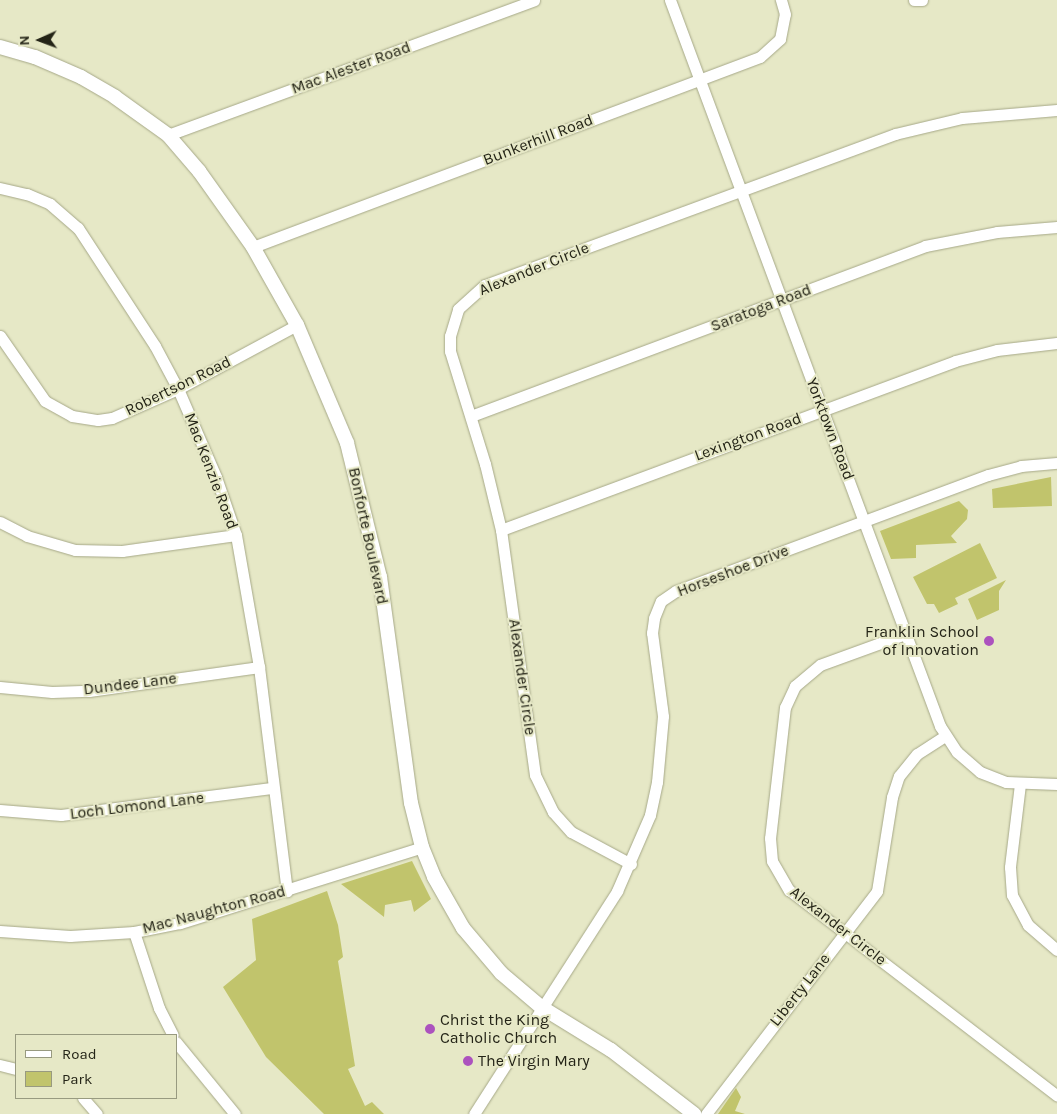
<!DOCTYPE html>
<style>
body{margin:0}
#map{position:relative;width:1057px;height:1114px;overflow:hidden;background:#e6e8c6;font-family:Karla,sans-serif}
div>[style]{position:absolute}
.green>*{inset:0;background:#c1c46c}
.roads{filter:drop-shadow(0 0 1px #a6a888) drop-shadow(0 0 1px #a6a888)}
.minor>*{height:11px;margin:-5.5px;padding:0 5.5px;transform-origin:5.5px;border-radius:5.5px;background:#fff}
.major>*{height:14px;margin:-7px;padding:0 7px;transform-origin:7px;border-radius:7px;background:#fff}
.dots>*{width:14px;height:14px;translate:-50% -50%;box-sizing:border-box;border:2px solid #e6e8c6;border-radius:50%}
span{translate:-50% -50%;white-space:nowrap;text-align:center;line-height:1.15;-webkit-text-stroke:4px #e6e8c6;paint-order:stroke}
.street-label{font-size:16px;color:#242417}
.poi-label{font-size:16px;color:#242417}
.right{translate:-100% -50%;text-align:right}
.left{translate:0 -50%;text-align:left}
.legend{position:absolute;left:15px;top:1034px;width:162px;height:65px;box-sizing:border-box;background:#e6e8c6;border:1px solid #989a80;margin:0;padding:6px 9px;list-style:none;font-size:15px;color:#242417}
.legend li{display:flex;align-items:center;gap:10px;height:25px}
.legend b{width:25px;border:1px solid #989a80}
.north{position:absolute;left:15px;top:15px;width:50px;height:50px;-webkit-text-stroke:4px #e6e8c6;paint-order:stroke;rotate:268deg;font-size:14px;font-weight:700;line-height:20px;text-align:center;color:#242417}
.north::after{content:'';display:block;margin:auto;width:18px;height:22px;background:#242417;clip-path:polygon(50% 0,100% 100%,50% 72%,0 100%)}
</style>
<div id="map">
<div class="green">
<i style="clip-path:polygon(1051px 477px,1052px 506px,993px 508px,992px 489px)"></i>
<i style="clip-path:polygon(959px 501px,968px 510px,967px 519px,951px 536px,957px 543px,916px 545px,916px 558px,891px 559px,880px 531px)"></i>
<i style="clip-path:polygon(980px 543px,997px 578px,955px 598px,958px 604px,939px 613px,934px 604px,927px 604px,913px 577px)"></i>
<i style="clip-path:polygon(1006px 580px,999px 591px,999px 610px,977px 620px,968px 599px)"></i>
<i style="clip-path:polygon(412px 861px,431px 899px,414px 912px,411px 900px,385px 905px,384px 917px,341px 884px)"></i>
<i style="clip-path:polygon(327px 891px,338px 925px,343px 957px,338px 961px,355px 1066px,348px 1069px,365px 1106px,372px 1102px,384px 1114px,324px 1114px,266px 1057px,223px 987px,256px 960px,252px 919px)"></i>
<i style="clip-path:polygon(736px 1088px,741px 1097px,735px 1111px,745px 1114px,718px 1114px)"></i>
</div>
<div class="roads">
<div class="minor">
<i style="left:670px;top:0;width:775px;rotate:69.6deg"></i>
<i style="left:940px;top:726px;width:31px;rotate:57deg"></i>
<i style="left:957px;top:752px;width:30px;rotate:41deg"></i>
<i style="left:980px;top:772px;width:28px;rotate:21deg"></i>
<i style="left:1006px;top:782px;width:51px;rotate:2.2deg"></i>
<i style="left:914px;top:0;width:8px"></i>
<i style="left:168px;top:135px;width:390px;rotate:-20.2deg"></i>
<i style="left:0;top:188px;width:28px;rotate:13deg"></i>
<i style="left:27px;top:194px;width:25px;rotate:23deg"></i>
<i style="left:50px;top:204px;width:37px;rotate:41deg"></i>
<i style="left:78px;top:228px;width:141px;rotate:56.9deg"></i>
<i style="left:155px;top:346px;width:49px;rotate:61.9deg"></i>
<i style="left:178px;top:389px;width:96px;rotate:66.6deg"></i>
<i style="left:216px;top:477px;width:61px;rotate:71deg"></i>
<i style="left:236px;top:535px;width:134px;rotate:80.1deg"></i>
<i style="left:259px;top:667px;width:226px;rotate:82.9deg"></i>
<i style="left:253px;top:247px;width:541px;rotate:-20.54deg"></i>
<i style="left:760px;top:57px;width:27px;rotate:-42deg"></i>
<i style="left:780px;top:39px;width:25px;rotate:-79deg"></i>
<i style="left:785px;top:14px;width:15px;rotate:-106deg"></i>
<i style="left:0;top:336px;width:79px;rotate:55.3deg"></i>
<i style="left:45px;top:401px;width:31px;rotate:29deg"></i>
<i style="left:72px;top:416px;width:26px;rotate:9deg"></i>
<i style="left:98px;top:420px;width:14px;rotate:-8deg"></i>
<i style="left:112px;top:418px;width:72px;rotate:-23.7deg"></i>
<i style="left:178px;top:389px;width:135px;rotate:-28.3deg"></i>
<i style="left:471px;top:416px;width:485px;rotate:-20.5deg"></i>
<i style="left:925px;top:246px;width:73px;rotate:-11deg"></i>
<i style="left:997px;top:232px;width:60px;rotate:-4.8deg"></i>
<i style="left:0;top:522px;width:30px;rotate:27deg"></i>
<i style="left:27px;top:536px;width:50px;rotate:16.3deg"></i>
<i style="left:75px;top:550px;width:47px;rotate:1.2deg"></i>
<i style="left:122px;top:551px;width:115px;rotate:-8deg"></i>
<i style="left:501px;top:530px;width:484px;rotate:-20.4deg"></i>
<i style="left:955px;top:361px;width:43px;rotate:-14.7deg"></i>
<i style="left:997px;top:350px;width:60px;rotate:-6.7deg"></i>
<i style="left:905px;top:634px;width:90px;rotate:160deg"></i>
<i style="left:820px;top:665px;width:33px;rotate:140deg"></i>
<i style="left:795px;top:686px;width:23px;rotate:115deg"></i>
<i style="left:785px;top:707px;width:132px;rotate:96.5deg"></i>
<i style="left:770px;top:838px;width:23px;rotate:85deg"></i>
<i style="left:772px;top:861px;width:34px;rotate:60deg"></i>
<i style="left:789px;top:890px;width:338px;rotate:37.5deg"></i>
<i style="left:0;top:687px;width:52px;rotate:5.5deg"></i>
<i style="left:52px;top:692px;width:37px;rotate:-2deg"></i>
<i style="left:89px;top:691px;width:172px;rotate:-8deg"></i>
<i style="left:1020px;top:784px;width:84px;rotate:96.9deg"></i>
<i style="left:1010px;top:867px;width:28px;rotate:86deg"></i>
<i style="left:1012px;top:895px;width:34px;rotate:62deg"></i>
<i style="left:1028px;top:925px;width:38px;rotate:41deg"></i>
<i style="left:0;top:810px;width:61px;rotate:4.7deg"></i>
<i style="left:61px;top:815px;width:214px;rotate:-7.3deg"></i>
<i style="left:631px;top:864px;width:68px;rotate:-151.9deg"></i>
<i style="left:571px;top:832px;width:27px;rotate:-132deg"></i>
<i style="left:553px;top:812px;width:41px;rotate:-115.9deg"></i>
<i style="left:535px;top:775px;width:247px;rotate:-97.9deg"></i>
<i style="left:501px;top:530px;width:68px;rotate:-103.6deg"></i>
<i style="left:485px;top:464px;width:118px;rotate:-107.2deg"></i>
<i style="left:450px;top:351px;width:15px;rotate:-90deg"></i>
<i style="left:450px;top:336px;width:28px;rotate:-73deg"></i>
<i style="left:458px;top:309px;width:36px;rotate:-42deg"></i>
<i style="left:485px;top:285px;width:437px;rotate:-20.2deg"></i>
<i style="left:895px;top:134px;width:69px;rotate:-13.4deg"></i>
<i style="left:962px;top:118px;width:95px;rotate:-4.8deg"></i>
<i style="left:0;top:931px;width:70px;rotate:4.1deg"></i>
<i style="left:70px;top:936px;width:64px;rotate:-3.6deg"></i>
<i style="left:134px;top:932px;width:47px;rotate:-11.1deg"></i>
<i style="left:180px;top:923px;width:254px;rotate:-17.4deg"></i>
<i style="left:134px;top:932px;width:80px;rotate:71.8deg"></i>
<i style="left:159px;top:1008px;width:30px;rotate:63deg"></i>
<i style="left:176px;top:1042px;width:93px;rotate:50.7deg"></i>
<i style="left:0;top:1065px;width:16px;rotate:14deg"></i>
<i style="left:83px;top:1098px;width:21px;rotate:49deg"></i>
<i style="left:474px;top:1114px;width:265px;rotate:-57.3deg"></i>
<i style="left:617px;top:891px;width:83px;rotate:-66.5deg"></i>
<i style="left:650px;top:815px;width:34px;rotate:-78deg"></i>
<i style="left:657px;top:782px;width:66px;rotate:-84.8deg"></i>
<i style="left:663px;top:716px;width:84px;rotate:-97.5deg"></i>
<i style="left:652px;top:633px;width:15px;rotate:-82deg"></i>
<i style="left:654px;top:618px;width:18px;rotate:-68deg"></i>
<i style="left:661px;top:601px;width:18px;rotate:-34deg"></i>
<i style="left:676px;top:591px;width:333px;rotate:-20.4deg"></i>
<i style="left:988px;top:475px;width:34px;rotate:-15deg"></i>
<i style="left:1021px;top:466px;width:36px;rotate:-5deg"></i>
<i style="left:706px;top:1114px;width:281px;rotate:-52.5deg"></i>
<i style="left:877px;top:891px;width:95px;rotate:-80.9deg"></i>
<i style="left:892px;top:797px;width:22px;rotate:-72deg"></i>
<i style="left:899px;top:776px;width:28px;rotate:-51deg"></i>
<i style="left:917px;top:754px;width:33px;rotate:-33deg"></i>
</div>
<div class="major">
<i style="left:0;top:47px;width:36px;rotate:16deg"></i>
<i style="left:35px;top:57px;width:50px;rotate:23.5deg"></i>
<i style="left:81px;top:77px;width:39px;rotate:30deg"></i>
<i style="left:115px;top:97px;width:65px;rotate:35.6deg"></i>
<i style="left:168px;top:135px;width:48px;rotate:49.3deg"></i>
<i style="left:199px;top:171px;width:93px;rotate:54.6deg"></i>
<i style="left:253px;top:247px;width:90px;rotate:60.6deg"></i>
<i style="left:297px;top:325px;width:128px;rotate:67deg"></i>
<i style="left:347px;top:443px;width:138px;rotate:76.2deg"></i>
<i style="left:380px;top:577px;width:228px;rotate:82.2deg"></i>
<i style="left:411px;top:803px;width:45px;rotate:76deg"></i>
<i style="left:422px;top:847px;width:32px;rotate:68deg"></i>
<i style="left:434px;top:877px;width:59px;rotate:60.4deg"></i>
<i style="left:463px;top:928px;width:59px;rotate:49.8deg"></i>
<i style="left:501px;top:973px;width:52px;rotate:40.4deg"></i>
<i style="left:541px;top:1007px;width:82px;rotate:31.6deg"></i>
<i style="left:611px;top:1050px;width:105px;rotate:37.6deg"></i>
</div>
</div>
<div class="dots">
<i style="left:989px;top:641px;background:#ac52be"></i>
<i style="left:430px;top:1029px;background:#ac52be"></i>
<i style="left:468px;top:1061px;background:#ac52be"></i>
</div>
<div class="street-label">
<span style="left:351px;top:68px;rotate:-20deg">Mac Alester Road</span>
<span style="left:538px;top:140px;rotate:-21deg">Bunkerhill Road</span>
<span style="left:534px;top:269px;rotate:-22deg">Alexander Circle</span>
<span style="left:761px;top:308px;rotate:-21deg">Saratoga Road</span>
<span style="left:178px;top:386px;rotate:-26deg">Robertson Road</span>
<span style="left:830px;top:429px;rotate:69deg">Yorktown Road</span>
<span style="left:748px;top:437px;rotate:-20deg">Lexington Road</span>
<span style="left:211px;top:471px;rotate:69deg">Mac Kenzie Road</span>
<span style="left:368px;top:536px;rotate:78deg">Bonforte Boulevard</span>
<span style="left:733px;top:571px;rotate:-21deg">Horseshoe Drive</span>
<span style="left:522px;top:677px;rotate:82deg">Alexander Circle</span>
<span style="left:130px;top:684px;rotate:-7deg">Dundee Lane</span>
<span style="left:137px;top:806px;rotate:-7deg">Loch Lomond Lane</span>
<span style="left:214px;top:910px;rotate:-15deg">Mac Naughton Road</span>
<span style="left:838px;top:926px;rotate:38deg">Alexander Circle</span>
<span style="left:800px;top:990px;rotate:-52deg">Liberty Lane</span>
</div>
<div class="poi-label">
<span class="right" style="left:979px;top:641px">Franklin School<br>of Innovation</span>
<span class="left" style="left:440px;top:1029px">Christ the King<br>Catholic Church</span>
<span class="left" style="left:478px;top:1061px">The Virgin Mary</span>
</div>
<ul class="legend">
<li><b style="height:6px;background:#fff"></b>Road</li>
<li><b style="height:14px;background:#c1c46c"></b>Park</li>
</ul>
<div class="north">N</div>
</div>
